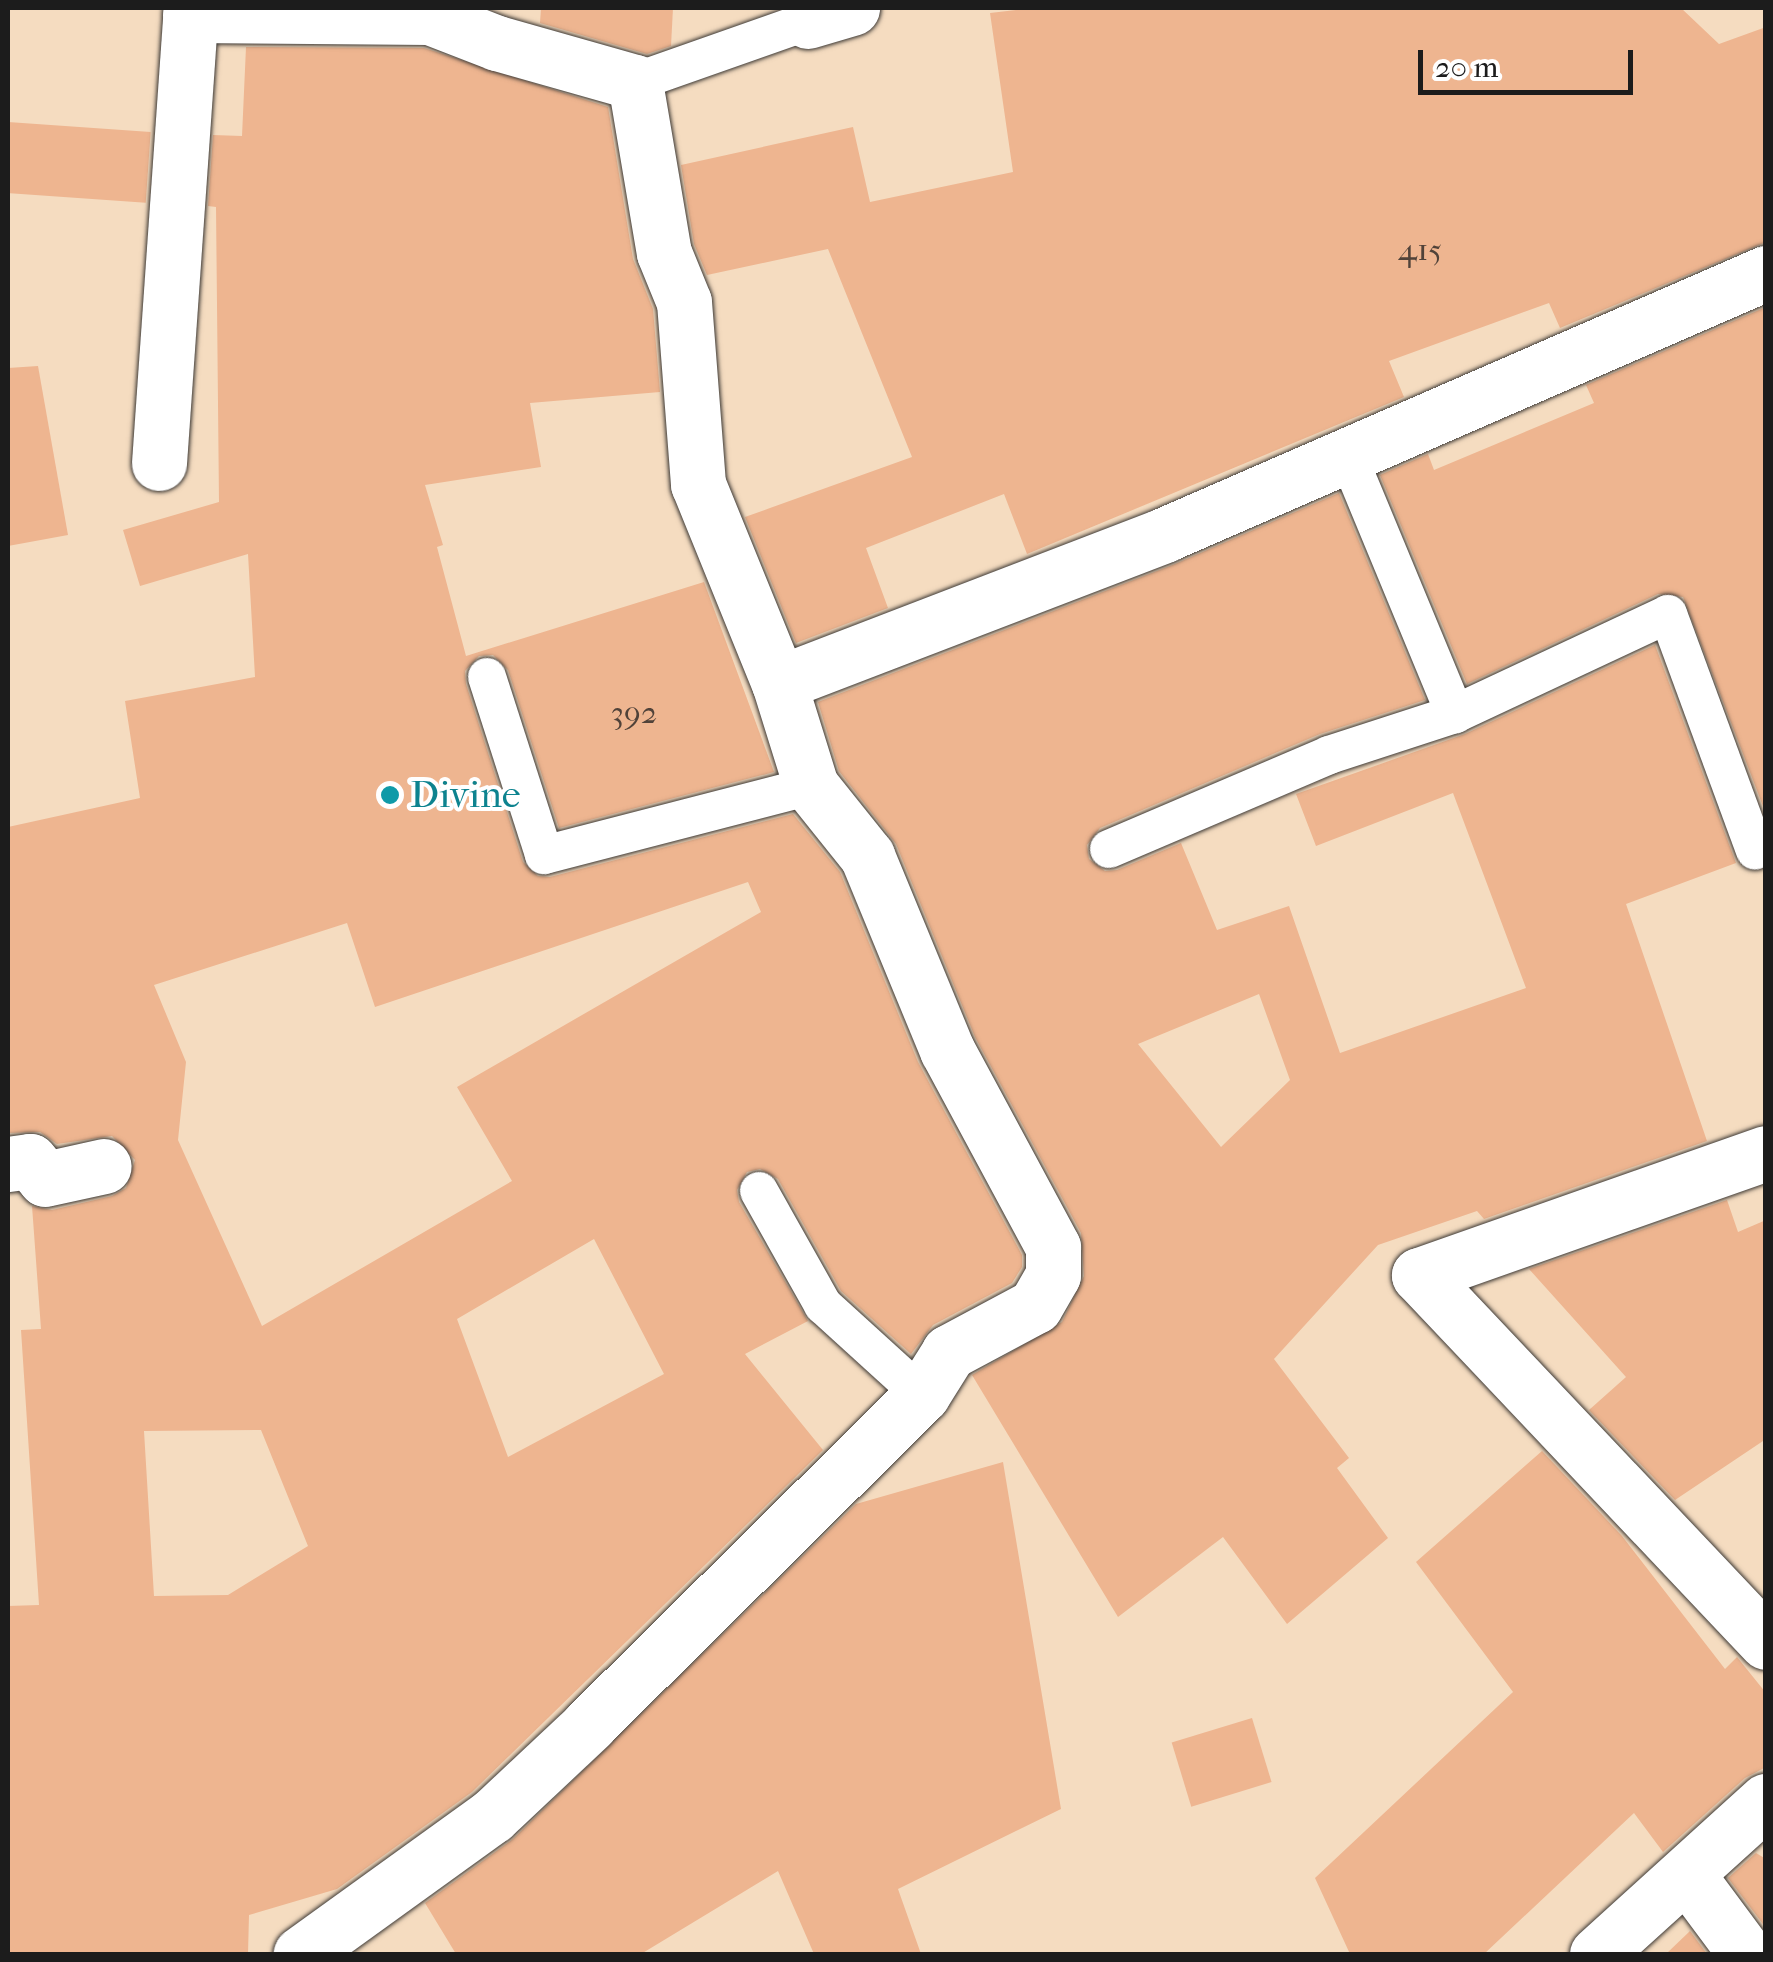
<!DOCTYPE html>
<style>
body{margin:0}
#map{position:relative;width:1773px;height:1962px;overflow:hidden;background:#f5dcc0;font-family:"IM FELL French Canon",serif}
div>[style]{position:absolute}
.building>*{inset:0;background:#eeb590;transform-origin:0 0}
.roads{filter:drop-shadow(0 0 2px #3d3935) drop-shadow(0 0 2px #3d3935)}
.service>*{height:38px;margin:-19px;padding:0 19px;transform-origin:19px;border-radius:19px;background:#fff}
.minor>*{height:55px;margin:-27.5px;padding:0 27.5px;transform-origin:27.5px;border-radius:27.5px;background:#fff}
.dots>*{width:28px;height:28px;translate:-50% -50%;box-sizing:border-box;border:5px solid #fff;border-radius:50%}
span{translate:-50% -50%;white-space:nowrap;text-align:center;line-height:1.15;-webkit-text-stroke:8px #fff;paint-order:stroke}
.number-label{font-size:32px;color:#504239}
.number-label span{-webkit-text-stroke-width:0}
.culture-label{font-size:38px;color:#0d838f}
.left{translate:0 -50%;text-align:left}
.frame{position:absolute;inset:0;border:10px solid #1c1c1c;pointer-events:none}
.scale{position:absolute;left:1418px;top:50px;width:215px;height:45px;box-sizing:border-box;border:5px solid #1c1c1c;border-top:0;padding-left:12px;font-size:30px;line-height:35px;white-space:nowrap;color:#1c1c1c;-webkit-text-stroke:8px #fff;paint-order:stroke}
</style>
<div id="map">
<div class="building">
<i style="clip-path:polygon(541px 8px,673px 8px,671px 46px,647px 54px,540px 23px)"></i>
<i style="clip-path:polygon(1032px 8px,1681px 8px,1719px 44px,1766px 27px,1766px 242px,1560px 328px,1549px 303px,1389px 361px,1404px 397px,1027px 554px,1004px 494px,866px 548px,888px 608px,796px 643px,745px 517px,912px 457px,828px 249px,707px 275px,694px 244px,681px 165px,853px 127px,870px 202px,1013px 172px,990px 13px)"></i>
<i style="clip-path:polygon(evenodd,246px 47px,424px 48px,608px 107px,633px 259px,653px 309px,660px 392px,530px 403px,541px 467px,425px 485px,443px 545px,437px 547px,466px 656px,704px 582px,774px 772px,559px 828px,508px 670px,493px 655px,479px 656px,465px 671px,466px 684px,523px 862px,538px 876px,550px 877px,793px 814px,840px 872px,918px 1062px,1022px 1255px,1022px 1267px,1012px 1283px,933px 1325px,911px 1354px,841px 1291px,778px 1179px,760px 1169px,747px 1172px,737px 1190px,739px 1202px,808px 1321px,745px 1354px,823px 1450px,472px 1792px,337px 1889px,249px 1915px,248px 1954px,8px 1954px,8px 1606px,39px 1605px,21px 1330px,41px 1329px,32px 1206px,52px 1210px,112px 1196px,126px 1188px,135px 1160px,112px 1136px,57px 1144px,40px 1132px,8px 1133px,8px 827px,140px 798px,125px 701px,255px 677px,248px 554px,140px 586px,123px 530px,219px 502px,216px 207px,208px 206px,213px 135px,242px 136px,246px 47px,748px 882px,761px 912px,457px 1087px,512px 1181px,262px 1326px,178px 1140px,186px 1062px,154px 985px,347px 923px,375px 1007px,748px 882px,246px 47px,594px 1239px,664px 1374px,508px 1457px,457px 1319px,594px 1239px,246px 47px,261px 1430px,308px 1546px,228px 1595px,154px 1596px,144px 1431px,261px 1430px)"></i>
<i style="left:8px;top:122px;width:143px;height:71px;rotate:4deg"></i>
<i style="clip-path:polygon(1766px 307px,1766px 814px,1683px 597px,1658px 594px,1467px 684px,1380px 475px,1428px 454px,1434px 470px,1594px 403px,1586px 385px)"></i>
<i style="clip-path:polygon(38px 366px,68px 535px,8px 546px,8px 368px)"></i>
<i style="clip-path:polygon(evenodd,1339px 493px,1425px 700px,1320px 734px,1100px 828px,1087px 845px,1089px 859px,1105px 871px,1117px 870px,1181px 843px,1217px 930px,1289px 906px,1340px 1053px,1526px 988px,1453px 793px,1316px 846px,1296px 794px,1465px 734px,1655px 645px,1736px 863px,1626px 904px,1707px 1141px,1484px 1219px,1477px 1211px,1378px 1245px,1274px 1359px,1349px 1458px,1337px 1468px,1388px 1538px,1287px 1624px,1223px 1537px,1118px 1617px,972px 1375px,1062px 1322px,1084px 1276px,1081px 1233px,975px 1037px,896px 844px,839px 771px,818px 702px,1175px 564px,1339px 493px,1259px 994px,1290px 1080px,1221px 1147px,1138px 1044px,1259px 994px)"></i>
<i style="clip-path:polygon(1727px 1200px,1738px 1232px,1766px 1220px,1766px 1439px,1675px 1500px,1589px 1410px,1626px 1377px,1529px 1269px)"></i>
<i style="clip-path:polygon(1542px 1451px,1622px 1536px,1725px 1669px,1737px 1657px,1766px 1693px,1766px 1767px,1745px 1778px,1663px 1852px,1634px 1813px,1484px 1954px,1350px 1954px,1315px 1878px,1513px 1692px,1416px 1562px)"></i>
<i style="clip-path:polygon(1003px 1462px,1061px 1809px,898px 1889px,921px 1954px,814px 1954px,778px 1871px,641px 1954px,456px 1954px,425px 1903px,513px 1839px,856px 1504px)"></i>
<i style="left:1252px;top:1718px;width:67px;height:84px;rotate:73deg"></i>
<i style="clip-path:polygon(1756px 1853px,1766px 1859px,1766px 1928px,1728px 1878px)"></i>
<i style="clip-path:polygon(1690px 1931px,1707px 1954px,1666px 1954px)"></i>
</div>
<div class="roads">
<div class="service">
<i style="left:635px;top:82px;width:183px;rotate:-19.4deg"></i>
<i style="left:1346px;top:451px;width:285px;rotate:67.5deg"></i>
<i style="left:1455px;top:714px;width:235px;rotate:-25.1deg"></i>
<i style="left:1668px;top:614px;width:252px;rotate:69.8deg"></i>
<i style="left:487px;top:677px;width:187px;rotate:72.2deg"></i>
<i style="left:544px;top:855px;width:276px;rotate:-14.5deg"></i>
<i style="left:1109px;top:849px;width:239px;rotate:-23.1deg"></i>
<i style="left:1329px;top:755px;width:133px;rotate:-18deg"></i>
<i style="left:759px;top:1191px;width:131px;rotate:60.7deg"></i>
<i style="left:823px;top:1305px;width:134px;rotate:42.3deg"></i>
</div>
<div class="minor">
<i style="left:808px;top:21px;width:46px;rotate:-16.5deg"></i>
<i style="left:159px;top:463px;width:449px;rotate:-86deg"></i>
<i style="left:190px;top:15px;width:240px;rotate:0.5deg"></i>
<i style="left:430px;top:17px;width:72px;rotate:21.2deg"></i>
<i style="left:497px;top:43px;width:143px;rotate:15.8deg"></i>
<i style="left:635px;top:82px;width:173px;rotate:80.4deg"></i>
<i style="left:664px;top:253px;width:53px;rotate:67.8deg"></i>
<i style="left:684px;top:302px;width:183px;rotate:85.6deg"></i>
<i style="left:698px;top:484px;width:215px;rotate:67.9deg"></i>
<i style="left:779px;top:683px;width:108px;rotate:72.7deg"></i>
<i style="left:811px;top:786px;width:90px;rotate:51.3deg"></i>
<i style="left:867px;top:856px;width:210px;rotate:67.6deg"></i>
<i style="left:947px;top:1050px;width:224px;rotate:61.7deg"></i>
<i style="left:1053px;top:1247px;width:28px;rotate:90deg"></i>
<i style="left:1053px;top:1275px;width:36px;rotate:120deg"></i>
<i style="left:1035px;top:1306px;width:98px;rotate:151.9deg"></i>
<i style="left:949px;top:1352px;width:51px;rotate:122.1deg"></i>
<i style="left:922px;top:1395px;width:469px;rotate:135.3deg"></i>
<i style="left:589px;top:1725px;width:133px;rotate:136.8deg"></i>
<i style="left:492px;top:1816px;width:236px;rotate:144.2deg"></i>
<i style="left:779px;top:683px;width:412px;rotate:-21deg"></i>
<i style="left:1164px;top:535px;width:657px;rotate:-23.52deg"></i>
<i style="left:1766px;top:1153px;width:368px;rotate:160.6deg"></i>
<i style="left:1419px;top:1275px;width:505px;rotate:46.6deg"></i>
<i style="left:8px;top:1164px;width:22px;rotate:-8deg"></i>
<i style="left:30px;top:1161px;width:23px;rotate:50deg"></i>
<i style="left:45px;top:1179px;width:60px;rotate:-12.4deg"></i>
<i style="left:1688px;top:1876px;width:97px;rotate:53.4deg"></i>
<i style="left:1597px;top:1954px;width:228px;rotate:-42.2deg"></i>
</div>
</div>
<div class="dots">
<i style="left:390px;top:795px;background:#0f9aa8"></i>
</div>
<div class="number-label">
<span style="left:1420px;top:250px">415</span>
<span style="left:634px;top:713px">392</span>
</div>
<div class="culture-label">
<span class="left" style="left:410px;top:795px">Divine</span>
</div>
<div class="frame"></div>
<div class="scale">20 m</div>
</div>
